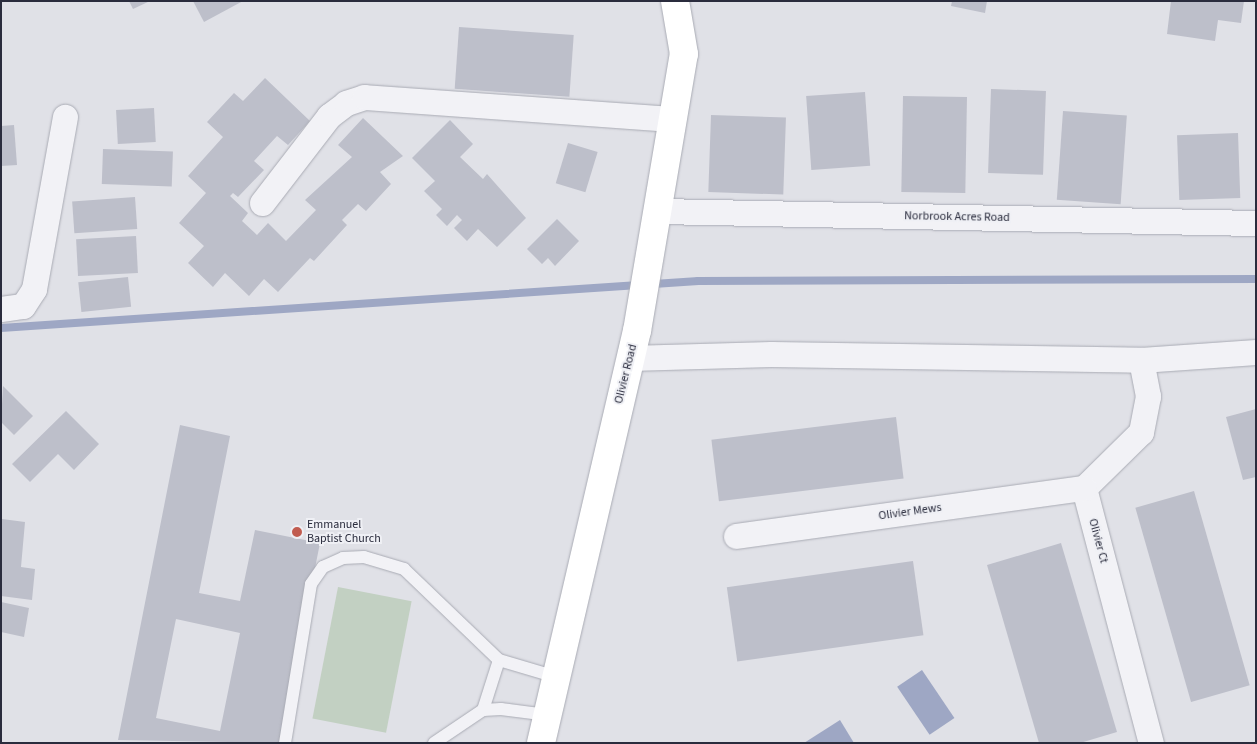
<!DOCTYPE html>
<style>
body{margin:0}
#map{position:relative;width:1257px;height:744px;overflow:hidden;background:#e0e1e7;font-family:"Source Sans 3",sans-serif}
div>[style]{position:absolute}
.green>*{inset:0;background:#c2d0c2;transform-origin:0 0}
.water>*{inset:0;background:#9ea7c4;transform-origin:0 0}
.stream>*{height:8px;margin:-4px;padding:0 4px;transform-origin:4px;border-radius:4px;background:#9ea7c4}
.building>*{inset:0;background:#bdbfca;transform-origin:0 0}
.roads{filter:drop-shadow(0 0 1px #a9abb4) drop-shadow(0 0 1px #a9abb4)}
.lane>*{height:12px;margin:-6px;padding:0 6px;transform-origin:6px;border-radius:6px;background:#f2f2f6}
.street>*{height:25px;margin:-12.5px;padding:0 12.5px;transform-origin:12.5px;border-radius:12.5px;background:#f2f2f6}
.secondary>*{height:28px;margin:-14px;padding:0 14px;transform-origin:14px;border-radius:14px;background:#fff}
.dots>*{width:14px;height:14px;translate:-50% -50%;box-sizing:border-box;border:2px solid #eff0f5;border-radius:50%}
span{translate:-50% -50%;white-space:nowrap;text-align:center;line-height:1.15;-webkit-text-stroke:4px #eff0f5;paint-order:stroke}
.street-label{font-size:12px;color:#2a2c3d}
.poi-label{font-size:12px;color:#2a2c3d}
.left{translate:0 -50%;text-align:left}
.frame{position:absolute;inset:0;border:2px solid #2a2c3d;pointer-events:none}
</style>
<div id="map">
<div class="green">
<i style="left:338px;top:587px;width:75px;height:134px;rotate:11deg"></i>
</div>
<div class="water">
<i style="left:922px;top:670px;width:58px;height:30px;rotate:56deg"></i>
<i style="clip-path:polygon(840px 720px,854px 743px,804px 743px)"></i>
</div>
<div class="stream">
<i style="left:1px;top:328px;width:699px;rotate:-3.86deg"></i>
<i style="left:698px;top:281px;width:558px;rotate:-0.21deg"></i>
</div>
<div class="building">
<i style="clip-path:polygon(129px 1px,150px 1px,133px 9px)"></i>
<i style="clip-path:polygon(193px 1px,243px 1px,204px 22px)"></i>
<i style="clip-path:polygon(952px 1px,987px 1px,985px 13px,951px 6px)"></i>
<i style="clip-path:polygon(1171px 1px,1244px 1px,1241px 23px,1218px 20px,1215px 41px,1167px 34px)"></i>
<i style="left:459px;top:27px;width:115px;height:62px;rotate:4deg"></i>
<i style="clip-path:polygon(265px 78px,310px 121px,288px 145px,277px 136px,254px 161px,264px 170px,238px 197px,233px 193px,230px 196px,248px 213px,242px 221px,257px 235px,268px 223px,286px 241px,316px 210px,305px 200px,352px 157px,338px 145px,363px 118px,403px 156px,380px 172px,391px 184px,366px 211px,358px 204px,342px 220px,347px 225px,314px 261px,310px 258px,278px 292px,264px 279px,249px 296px,225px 273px,213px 287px,188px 263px,204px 246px,179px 223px,206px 193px,188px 176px,223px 137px,207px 122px,234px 93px,243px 101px)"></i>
<i style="left:991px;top:89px;width:55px;height:84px;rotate:2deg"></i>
<i style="left:865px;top:92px;width:74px;height:59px;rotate:86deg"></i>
<i style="left:903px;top:96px;width:64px;height:96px;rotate:1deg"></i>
<i style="left:154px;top:108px;width:34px;height:38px;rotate:87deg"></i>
<i style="left:1063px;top:111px;width:64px;height:89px;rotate:4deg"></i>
<i style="left:711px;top:115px;width:75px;height:77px;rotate:2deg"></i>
<i style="clip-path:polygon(450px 120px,473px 144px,460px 157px,483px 179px,487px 174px,526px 218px,497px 247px,478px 229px,467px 241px,454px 228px,462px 220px,457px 215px,447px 226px,436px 215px,442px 209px,424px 191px,435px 181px,412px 158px)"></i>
<i style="clip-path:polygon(14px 125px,17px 165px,1px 166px,1px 126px)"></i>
<i style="left:1238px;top:133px;width:65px;height:61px;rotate:88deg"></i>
<i style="left:568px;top:143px;width:31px;height:42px;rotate:17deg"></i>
<i style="left:103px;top:149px;width:70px;height:35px;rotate:2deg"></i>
<i style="left:135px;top:197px;width:32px;height:63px;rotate:86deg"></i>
<i style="clip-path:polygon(557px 219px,579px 241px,555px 266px,548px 258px,542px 264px,527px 249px)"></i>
<i style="left:136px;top:236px;width:37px;height:60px;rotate:87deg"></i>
<i style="left:128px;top:277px;width:30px;height:50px;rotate:84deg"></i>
<i style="clip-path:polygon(3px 386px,33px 416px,14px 435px,1px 422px)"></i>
<i style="clip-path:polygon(1256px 409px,1256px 477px,1243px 480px,1226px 417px)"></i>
<i style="clip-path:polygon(66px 411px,99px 444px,74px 470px,58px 454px,30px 482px,12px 464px)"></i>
<i style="left:896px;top:417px;width:62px;height:186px;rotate:83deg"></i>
<i style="clip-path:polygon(evenodd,180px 425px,230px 436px,199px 593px,240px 601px,255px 530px,320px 543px,280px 743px,118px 740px,180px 425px,176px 619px,240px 633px,220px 731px,156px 718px,176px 619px)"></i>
<i style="left:1194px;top:491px;width:202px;height:61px;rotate:74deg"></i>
<i style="clip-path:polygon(2px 519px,25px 522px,21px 567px,35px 569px,32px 600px,1px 596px)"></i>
<i style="clip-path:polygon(1061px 543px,1117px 732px,1080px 743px,1039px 743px,987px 565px)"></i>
<i style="left:913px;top:561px;width:75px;height:188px;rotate:82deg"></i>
<i style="clip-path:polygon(1px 602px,29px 608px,24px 637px,1px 632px)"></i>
</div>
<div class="roads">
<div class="lane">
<i style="left:483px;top:710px;width:52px;rotate:-72.3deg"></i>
<i style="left:285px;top:743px;width:161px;rotate:-80.7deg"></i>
<i style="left:311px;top:584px;width:21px;rotate:-55deg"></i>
<i style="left:323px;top:567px;width:22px;rotate:-24deg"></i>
<i style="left:343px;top:558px;width:21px;rotate:-3deg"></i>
<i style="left:364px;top:557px;width:42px;rotate:16.7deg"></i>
<i style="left:404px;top:569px;width:132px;rotate:43.8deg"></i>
<i style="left:499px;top:660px;width:59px;rotate:16.6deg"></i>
<i style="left:434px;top:743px;width:59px;rotate:-34deg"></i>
<i style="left:483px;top:710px;width:18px;rotate:-3deg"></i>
<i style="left:501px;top:709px;width:46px;rotate:7.4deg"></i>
</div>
<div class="street">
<i style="left:262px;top:203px;width:110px;rotate:-52.4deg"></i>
<i style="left:329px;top:116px;width:21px;rotate:-37deg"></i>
<i style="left:346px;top:103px;width:19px;rotate:-18deg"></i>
<i style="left:364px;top:97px;width:310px;rotate:4.1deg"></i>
<i style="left:658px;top:211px;width:598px;rotate:1.15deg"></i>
<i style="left:1px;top:309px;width:22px;rotate:-8deg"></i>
<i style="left:23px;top:306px;width:20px;rotate:-57deg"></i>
<i style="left:34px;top:289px;width:175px;rotate:-79.8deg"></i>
<i style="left:629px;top:358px;width:142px;rotate:-1.6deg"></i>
<i style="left:771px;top:354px;width:370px;rotate:0.9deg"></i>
<i style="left:1141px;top:360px;width:115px;rotate:-4deg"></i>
<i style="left:1141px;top:360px;width:37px;rotate:79deg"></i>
<i style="left:1148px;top:396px;width:37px;rotate:101deg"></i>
<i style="left:1141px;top:432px;width:80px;rotate:135.5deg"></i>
<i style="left:1084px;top:488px;width:264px;rotate:75.3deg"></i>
<i style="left:736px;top:536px;width:351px;rotate:-7.9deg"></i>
</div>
<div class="secondary">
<i style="left:541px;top:743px;width:423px;rotate:-76.9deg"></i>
<i style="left:637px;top:331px;width:281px;rotate:-80.4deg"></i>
<i style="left:684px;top:54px;width:54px;rotate:-99.6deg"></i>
</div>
</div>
<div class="dots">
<i style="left:297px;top:532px;background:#c15c50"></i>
</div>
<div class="street-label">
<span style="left:957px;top:217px;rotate:1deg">Norbrook Acres Road</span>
<span style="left:626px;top:374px;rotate:-76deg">Olivier Road</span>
<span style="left:910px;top:512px;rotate:-8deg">Olivier Mews</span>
<span style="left:1098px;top:541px;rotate:75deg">Olivier Ct</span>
</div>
<div class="poi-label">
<span class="left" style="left:307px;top:532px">Emmanuel<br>Baptist Church</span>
</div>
<div class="frame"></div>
</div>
